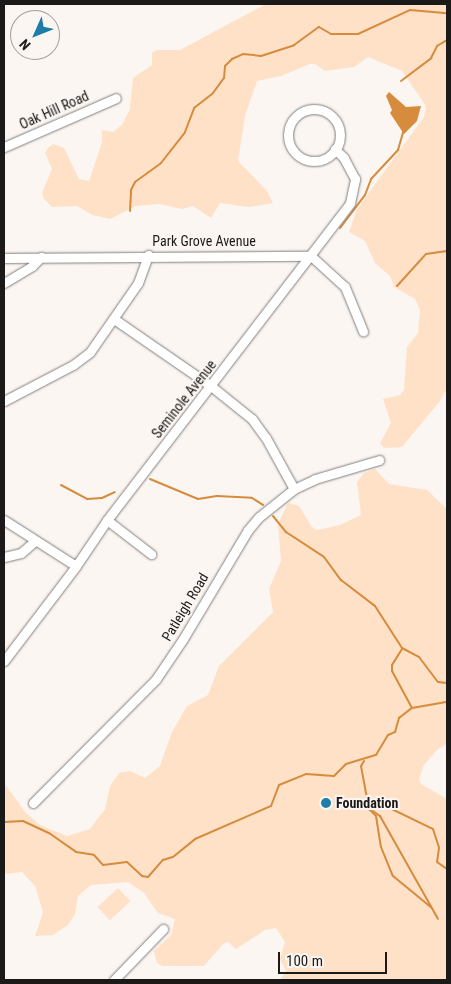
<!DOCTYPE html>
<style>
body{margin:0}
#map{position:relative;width:451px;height:984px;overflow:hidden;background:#fbf6f2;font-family:"Roboto Condensed",sans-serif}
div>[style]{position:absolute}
.green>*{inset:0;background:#fee1c7;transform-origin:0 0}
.water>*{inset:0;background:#d68b3d}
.stream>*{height:2px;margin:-1px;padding:0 1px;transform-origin:1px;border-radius:1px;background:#d68b3d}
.roads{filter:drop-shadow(0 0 1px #837f7b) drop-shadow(0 0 1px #837f7b)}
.minor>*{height:9px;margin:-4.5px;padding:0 4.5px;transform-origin:4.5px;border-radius:4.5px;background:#fff}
.minor>.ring{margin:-4.5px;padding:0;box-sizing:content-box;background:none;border:9px solid #fff;border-radius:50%}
.dots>*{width:14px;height:14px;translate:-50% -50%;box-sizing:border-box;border:2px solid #fbf6f2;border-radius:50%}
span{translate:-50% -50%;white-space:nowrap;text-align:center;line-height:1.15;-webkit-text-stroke:4px #fbf6f2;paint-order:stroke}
.street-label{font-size:14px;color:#1c1a19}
.poi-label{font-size:14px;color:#1c1a19;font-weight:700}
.left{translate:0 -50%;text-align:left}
.frame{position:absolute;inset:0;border:5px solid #1c1a19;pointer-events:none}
.north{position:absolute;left:10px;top:10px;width:50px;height:50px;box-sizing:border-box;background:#fbf6f2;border:1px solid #a29e9b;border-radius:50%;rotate:226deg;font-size:14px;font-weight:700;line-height:20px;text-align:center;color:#1c1a19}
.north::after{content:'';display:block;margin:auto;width:18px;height:22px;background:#1e7ca9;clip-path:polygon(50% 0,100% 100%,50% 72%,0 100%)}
.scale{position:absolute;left:278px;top:952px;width:109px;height:22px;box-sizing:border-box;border:2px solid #1c1a19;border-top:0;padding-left:6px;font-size:15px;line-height:18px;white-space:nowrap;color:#1c1a19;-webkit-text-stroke:4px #fbf6f2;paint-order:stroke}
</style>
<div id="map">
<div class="green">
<i style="clip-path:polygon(266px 4px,447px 4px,447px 388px,440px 401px,402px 447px,384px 448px,380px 443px,391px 423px,383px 399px,400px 395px,404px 390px,407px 347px,418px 333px,420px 310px,415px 299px,394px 287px,390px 276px,375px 263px,365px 241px,349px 232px,357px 209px,424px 117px,426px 106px,402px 71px,368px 57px,354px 67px,325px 71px,315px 64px,310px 64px,281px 76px,257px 81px,245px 116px,238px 161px,267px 191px,273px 203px,249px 207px,220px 203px,211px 218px,193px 206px,182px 209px,159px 204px,136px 206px,110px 219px,92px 215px,77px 206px,52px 207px,44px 199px,42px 193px,52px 169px,45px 153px,48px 148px,53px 144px,64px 148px,79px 179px,89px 181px,102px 142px,102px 130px,113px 132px,122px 125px,130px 109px,133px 78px,152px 65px,152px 53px,157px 50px,180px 50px)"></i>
<i style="clip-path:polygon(375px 469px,389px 484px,427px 490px,447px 509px,447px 744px,437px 750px,424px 765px,419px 779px,421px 784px,447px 799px,447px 980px,280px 980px,286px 971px,280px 959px,285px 942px,276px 928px,265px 930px,236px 949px,228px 942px,223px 944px,204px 966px,162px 966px,157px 963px,154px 951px,171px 935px,175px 919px,158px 913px,144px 893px,128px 882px,91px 885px,78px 896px,75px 914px,68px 925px,53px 935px,35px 936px,43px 912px,35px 886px,22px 872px,4px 874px,4px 783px,26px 813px,40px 825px,67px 836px,90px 829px,105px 809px,110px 786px,119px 773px,130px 771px,145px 778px,160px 766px,172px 732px,187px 706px,208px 695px,219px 666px,273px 612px,269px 589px,281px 561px,278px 524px,288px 503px,299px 506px,312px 527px,317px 530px,340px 525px,361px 515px,357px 482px,364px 473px)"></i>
<i style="left:118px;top:888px;width:18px;height:28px;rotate:47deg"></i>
</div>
<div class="water">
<i style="clip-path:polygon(389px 92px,406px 107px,421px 106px,417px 121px,404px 134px,390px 113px,392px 110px,386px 96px)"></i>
</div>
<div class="stream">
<i style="left:401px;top:81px;width:38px;rotate:-37deg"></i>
<i style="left:431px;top:58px;width:13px;rotate:-63deg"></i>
<i style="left:437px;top:46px;width:12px;rotate:-31deg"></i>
<i style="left:130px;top:211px;width:21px;rotate:-87deg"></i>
<i style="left:131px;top:190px;width:9px;rotate:-63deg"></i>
<i style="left:135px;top:182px;width:32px;rotate:-36deg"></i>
<i style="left:161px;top:163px;width:39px;rotate:-52deg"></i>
<i style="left:185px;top:132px;width:26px;rotate:-69deg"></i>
<i style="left:194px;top:108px;width:24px;rotate:-38deg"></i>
<i style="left:213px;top:93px;width:19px;rotate:-54deg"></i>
<i style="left:224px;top:78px;width:12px;rotate:-85deg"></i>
<i style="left:225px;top:66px;width:10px;rotate:-45deg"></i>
<i style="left:232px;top:59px;width:12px;rotate:-24deg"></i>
<i style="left:243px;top:54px;width:18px;rotate:6deg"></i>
<i style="left:261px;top:56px;width:35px;rotate:-18deg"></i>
<i style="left:294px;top:45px;width:31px;rotate:-36deg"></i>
<i style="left:319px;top:27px;width:14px;rotate:30deg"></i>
<i style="left:331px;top:34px;width:27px"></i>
<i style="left:358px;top:34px;width:57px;rotate:-24.8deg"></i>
<i style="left:410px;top:10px;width:37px;rotate:5deg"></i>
<i style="left:340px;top:228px;width:41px;rotate:-52.9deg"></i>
<i style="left:365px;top:195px;width:17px;rotate:-69deg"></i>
<i style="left:371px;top:179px;width:40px;rotate:-47deg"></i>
<i style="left:398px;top:150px;width:19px;rotate:-74deg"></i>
<i style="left:397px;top:286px;width:43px;rotate:-47.8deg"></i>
<i style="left:426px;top:254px;width:21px;rotate:-8deg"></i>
<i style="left:150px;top:479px;width:52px;rotate:22.6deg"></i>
<i style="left:198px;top:499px;width:19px;rotate:-9deg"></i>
<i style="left:217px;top:496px;width:35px;rotate:3deg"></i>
<i style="left:252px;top:498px;width:13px;rotate:32deg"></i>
<i style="left:61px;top:485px;width:30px;rotate:28deg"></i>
<i style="left:87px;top:499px;width:15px;rotate:-4deg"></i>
<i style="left:102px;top:498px;width:14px;rotate:-25deg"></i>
<i style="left:273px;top:516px;width:21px;rotate:51deg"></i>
<i style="left:286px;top:532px;width:45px;rotate:33.3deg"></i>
<i style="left:324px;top:557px;width:29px;rotate:54deg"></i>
<i style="left:341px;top:580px;width:43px;rotate:37.4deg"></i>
<i style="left:375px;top:606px;width:50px;rotate:57.3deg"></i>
<i style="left:402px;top:648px;width:19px;rotate:28deg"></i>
<i style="left:419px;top:657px;width:31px;rotate:53deg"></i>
<i style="left:438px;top:682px;width:9px;rotate:6deg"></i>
<i style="left:402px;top:649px;width:19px;rotate:122deg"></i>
<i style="left:392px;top:665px;width:6px;rotate:90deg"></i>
<i style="left:392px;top:671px;width:42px;rotate:61.6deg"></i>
<i style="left:364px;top:761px;width:6px;rotate:121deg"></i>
<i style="left:361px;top:766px;width:44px;rotate:79.5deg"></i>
<i style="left:369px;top:809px;width:10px;rotate:45deg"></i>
<i style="left:376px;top:816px;width:31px;rotate:81deg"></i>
<i style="left:381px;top:847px;width:31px;rotate:68deg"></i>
<i style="left:393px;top:876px;width:50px;rotate:39.4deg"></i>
<i style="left:367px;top:797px;width:73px;rotate:25.9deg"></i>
<i style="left:433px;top:829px;width:20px;rotate:72deg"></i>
<i style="left:439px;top:848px;width:14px;rotate:98deg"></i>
<i style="left:437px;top:862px;width:12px;rotate:35deg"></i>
<i style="left:373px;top:811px;width:9px;rotate:36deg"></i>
<i style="left:380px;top:816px;width:118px;rotate:60.6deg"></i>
<i style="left:4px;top:822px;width:19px;rotate:-3deg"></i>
<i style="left:23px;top:821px;width:29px;rotate:25deg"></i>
<i style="left:49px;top:833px;width:33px;rotate:35deg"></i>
<i style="left:76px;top:852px;width:18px;rotate:9deg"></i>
<i style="left:94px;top:855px;width:13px;rotate:48deg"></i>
<i style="left:103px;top:865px;width:24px;rotate:-7deg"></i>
<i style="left:127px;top:862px;width:21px;rotate:43deg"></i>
<i style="left:142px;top:876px;width:6px;rotate:9deg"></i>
<i style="left:148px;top:877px;width:23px;rotate:-49deg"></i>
<i style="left:163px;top:860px;width:10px;rotate:-17deg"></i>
<i style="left:173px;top:857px;width:28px;rotate:-39deg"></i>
<i style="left:195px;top:839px;width:83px;rotate:-23.5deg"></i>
<i style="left:271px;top:806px;width:22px;rotate:-69deg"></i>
<i style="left:279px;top:785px;width:29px;rotate:-22deg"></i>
<i style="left:306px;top:774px;width:28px;rotate:4deg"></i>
<i style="left:334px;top:776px;width:17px;rotate:-45deg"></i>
<i style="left:346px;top:764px;width:31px;rotate:-17deg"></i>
<i style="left:376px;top:755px;width:23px;rotate:-59deg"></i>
<i style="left:388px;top:735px;width:8px;rotate:-23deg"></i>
<i style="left:395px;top:732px;width:15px;rotate:-74deg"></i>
<i style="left:399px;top:718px;width:16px;rotate:-38deg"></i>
<i style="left:412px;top:708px;width:36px;rotate:-10deg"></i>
</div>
<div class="roads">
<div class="minor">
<i class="ring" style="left:288px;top:109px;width:43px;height:43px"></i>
<i style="left:4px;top:147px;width:122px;rotate:-23.6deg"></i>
<i style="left:4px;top:258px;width:307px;rotate:-0.4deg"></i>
<i style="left:311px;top:256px;width:46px;rotate:42.4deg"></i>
<i style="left:345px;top:287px;width:48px;rotate:67.8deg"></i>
<i style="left:4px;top:283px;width:33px;rotate:-31deg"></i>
<i style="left:32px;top:266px;width:13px;rotate:-45deg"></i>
<i style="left:114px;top:319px;width:118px;rotate:34.6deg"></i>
<i style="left:211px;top:386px;width:53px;rotate:38.8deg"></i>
<i style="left:252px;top:419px;width:24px;rotate:54deg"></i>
<i style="left:266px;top:438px;width:58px;rotate:61.2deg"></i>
<i style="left:4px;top:401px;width:78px;rotate:-27.6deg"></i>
<i style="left:73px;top:365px;width:21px;rotate:-37deg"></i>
<i style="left:90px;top:352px;width:84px;rotate:-55.2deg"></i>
<i style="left:138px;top:283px;width:30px;rotate:-70deg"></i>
<i style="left:4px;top:520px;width:85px;rotate:32.6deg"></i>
<i style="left:107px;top:520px;width:56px;rotate:37.7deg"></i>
<i style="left:4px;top:557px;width:17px;rotate:-13deg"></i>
<i style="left:21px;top:553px;width:18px;rotate:-41deg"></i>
<i style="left:4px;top:661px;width:119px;rotate:-52.8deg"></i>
<i style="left:76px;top:566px;width:55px;rotate:-56deg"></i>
<i style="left:107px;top:520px;width:399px;rotate:-52.5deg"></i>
<i style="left:350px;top:203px;width:25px;rotate:-78deg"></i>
<i style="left:355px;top:179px;width:24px;rotate:-118deg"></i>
<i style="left:344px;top:158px;width:13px;rotate:-135deg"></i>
<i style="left:33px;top:803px;width:175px;rotate:-45.2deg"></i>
<i style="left:156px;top:679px;width:48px;rotate:-56deg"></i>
<i style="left:183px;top:639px;width:127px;rotate:-59.2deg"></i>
<i style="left:248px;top:530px;width:17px;rotate:-50deg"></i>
<i style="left:259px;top:517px;width:45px;rotate:-38.7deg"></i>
<i style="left:294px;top:489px;width:23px;rotate:-25deg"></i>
<i style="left:315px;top:479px;width:67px;rotate:-16.5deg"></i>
<i style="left:114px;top:980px;width:71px;rotate:-46.1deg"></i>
</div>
</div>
<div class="dots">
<i style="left:326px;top:803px;background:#1e7ca9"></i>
</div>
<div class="street-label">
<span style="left:54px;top:110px;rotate:-24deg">Oak Hill Road</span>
<span style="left:204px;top:241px">Park Grove Avenue</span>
<span style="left:184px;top:399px;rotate:-52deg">Seminole Avenue</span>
<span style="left:185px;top:607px;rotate:-59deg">Patleigh Road</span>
</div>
<div class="poi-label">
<span class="left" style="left:336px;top:803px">Foundation</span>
</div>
<div class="frame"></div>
<div class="north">N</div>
<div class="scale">100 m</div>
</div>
